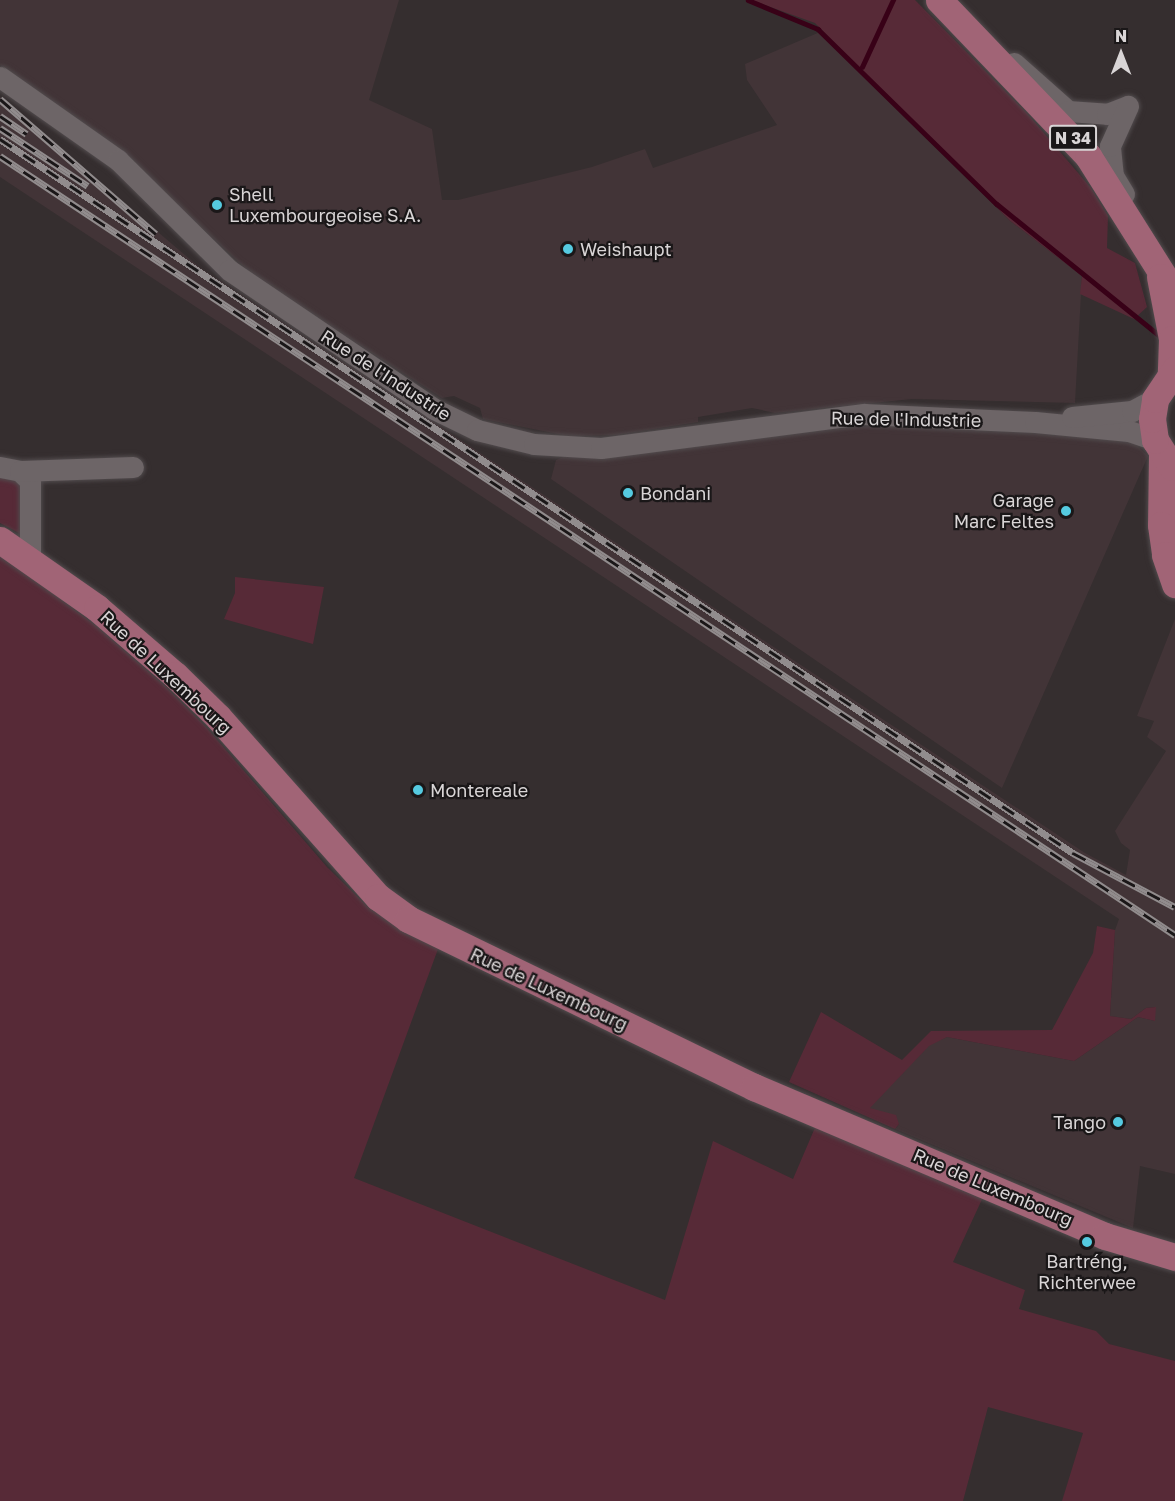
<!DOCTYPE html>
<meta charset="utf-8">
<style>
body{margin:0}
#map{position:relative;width:1175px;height:1501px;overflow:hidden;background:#352e2f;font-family:"Golos Text",sans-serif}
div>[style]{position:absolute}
.built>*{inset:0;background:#423437}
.green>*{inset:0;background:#572a37}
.stream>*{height:4.5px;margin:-2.25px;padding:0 2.25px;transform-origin:2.25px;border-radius:2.25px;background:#380117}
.roads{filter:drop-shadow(0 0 2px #514b4d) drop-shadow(0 0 2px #514b4d)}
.minor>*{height:21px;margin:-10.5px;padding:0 10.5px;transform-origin:10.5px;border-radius:10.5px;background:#6d6567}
.major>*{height:27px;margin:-13.5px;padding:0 13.5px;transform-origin:13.5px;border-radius:13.5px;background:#a16476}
.rail>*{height:7px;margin-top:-3.5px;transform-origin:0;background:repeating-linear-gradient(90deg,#1a1718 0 14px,#918c8d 0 28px);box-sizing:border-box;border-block:2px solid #918c8d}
.dots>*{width:16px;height:16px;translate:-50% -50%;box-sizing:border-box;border:3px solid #1a1718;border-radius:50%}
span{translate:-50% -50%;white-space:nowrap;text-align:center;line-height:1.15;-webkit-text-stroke:4.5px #1a1718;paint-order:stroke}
.shield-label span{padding:2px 4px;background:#1a1718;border:2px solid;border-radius:4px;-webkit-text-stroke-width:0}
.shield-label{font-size:16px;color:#d9d5d6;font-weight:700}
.poi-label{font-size:18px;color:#d9d5d6}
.left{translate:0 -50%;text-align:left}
.right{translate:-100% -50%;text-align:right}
.street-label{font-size:18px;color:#d9d5d6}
.north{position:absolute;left:1091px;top:24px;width:60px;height:60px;-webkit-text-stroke:4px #1a1718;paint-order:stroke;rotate:0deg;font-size:16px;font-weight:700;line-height:24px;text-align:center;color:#d9d5d6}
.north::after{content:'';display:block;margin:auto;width:21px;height:27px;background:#d9d5d6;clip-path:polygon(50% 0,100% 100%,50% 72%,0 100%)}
</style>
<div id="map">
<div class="built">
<i style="clip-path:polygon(0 0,399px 0,369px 100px,432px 129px,442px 200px,458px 200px,592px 167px,645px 149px,653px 168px,777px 125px,747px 80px,745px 64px,820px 32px,1009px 220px,1082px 276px,1075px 403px,912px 399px,775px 413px,752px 408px,698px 417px,698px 422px,616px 435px,568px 436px,483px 419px,480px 408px,454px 396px,442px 398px,258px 280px,124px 155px,0 65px)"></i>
<i style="clip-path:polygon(0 97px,199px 267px,1085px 853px,1126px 875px,1130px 850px,1121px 843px,1115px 831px,1166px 751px,1147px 737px,1154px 721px,1137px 716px,1175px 619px,1175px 1174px,1140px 1166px,1133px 1228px,895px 1129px,899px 1124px,869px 1108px,929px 1045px,947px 1037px,1074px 1061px,1138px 1017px,1155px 1021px,1155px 1007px,1146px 1008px,1131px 1019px,1110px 1016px,1115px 930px,1119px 919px,0 177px)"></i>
<i style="clip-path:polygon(876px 426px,1066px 434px,1132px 441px,1148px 456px,1002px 788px,551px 479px,556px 460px,568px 455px,636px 454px,774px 434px)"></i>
</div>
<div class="green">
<i style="clip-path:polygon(751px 0,915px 0,1026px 112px,1091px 188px,1108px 216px,1107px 248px,1135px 263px,1147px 307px,1134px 319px,1080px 294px,1082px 276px,1009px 220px,815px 23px)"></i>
<i style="clip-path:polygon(0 474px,20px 482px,21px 534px,0 523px)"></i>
<i style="clip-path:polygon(0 554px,95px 625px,165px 686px,206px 727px,327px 867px,368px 907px,438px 949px,354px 1178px,665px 1300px,713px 1141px,793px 1179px,817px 1123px,984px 1195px,953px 1262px,1025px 1290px,1019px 1309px,1096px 1331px,1109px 1344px,1175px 1361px,1175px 1501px,1062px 1501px,1083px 1433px,988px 1407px,963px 1501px,0 1501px)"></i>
<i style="clip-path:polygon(235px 577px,324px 587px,313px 644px,224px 619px,235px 593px)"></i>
<i style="clip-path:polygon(1097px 926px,1115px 930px,1110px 1016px,1131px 1019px,1146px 1008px,1156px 1007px,1155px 1021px,1138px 1017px,1074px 1061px,947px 1037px,929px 1046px,870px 1108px,896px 1115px,899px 1124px,895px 1129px,789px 1082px,821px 1012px,902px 1060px,931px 1031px,1052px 1030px,1093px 953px)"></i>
</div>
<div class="stream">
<i style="left:748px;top:0;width:76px;rotate:22.5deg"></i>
<i style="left:818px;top:29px;width:250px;rotate:44.4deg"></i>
<i style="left:997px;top:204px;width:211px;rotate:39deg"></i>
<i style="left:862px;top:67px;width:74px;rotate:-65.2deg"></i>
</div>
<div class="roads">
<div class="minor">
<i style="left:1014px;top:63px;width:72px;rotate:41.6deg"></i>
<i style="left:1068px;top:111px;width:39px;rotate:4deg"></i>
<i style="left:1107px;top:114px;width:22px;rotate:-21deg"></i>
<i style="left:0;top:77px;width:144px;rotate:35.1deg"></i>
<i style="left:118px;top:160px;width:156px;rotate:44.7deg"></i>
<i style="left:229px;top:270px;width:248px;rotate:34.1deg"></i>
<i style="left:434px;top:409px;width:48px;rotate:26deg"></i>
<i style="left:477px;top:430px;width:59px;rotate:13.8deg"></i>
<i style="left:534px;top:444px;width:67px;rotate:3.4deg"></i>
<i style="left:601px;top:448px;width:265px;rotate:-7.4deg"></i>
<i style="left:864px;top:414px;width:171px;rotate:2.7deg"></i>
<i style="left:1035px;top:422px;width:94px;rotate:5.5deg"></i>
<i style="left:1129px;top:431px;width:28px;rotate:19deg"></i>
<i style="left:1124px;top:194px;width:21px;rotate:-121deg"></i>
<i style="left:1113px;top:176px;width:30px;rotate:-96deg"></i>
<i style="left:1110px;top:146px;width:44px;rotate:-65.8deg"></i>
<i style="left:1072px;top:417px;width:60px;rotate:-5.7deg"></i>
<i style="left:1132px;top:411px;width:26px;rotate:-28deg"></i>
<i style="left:0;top:467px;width:20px;rotate:11deg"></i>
<i style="left:20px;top:471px;width:14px;rotate:45deg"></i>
<i style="left:30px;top:481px;width:78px;rotate:90deg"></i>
<i style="left:20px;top:471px;width:113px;rotate:-2deg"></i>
</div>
<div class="major">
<i style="left:939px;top:0;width:216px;rotate:46.3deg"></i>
<i style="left:1088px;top:156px;width:163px;rotate:57.8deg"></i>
<i style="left:1160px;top:277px;width:63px;rotate:79deg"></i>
<i style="left:1172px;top:339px;width:33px;rotate:92deg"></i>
<i style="left:1162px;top:455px;width:70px;rotate:90.8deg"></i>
<i style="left:1161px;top:525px;width:30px;rotate:82deg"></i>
<i style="left:1165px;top:555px;width:31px;rotate:71deg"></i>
<i style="left:1172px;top:467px;width:32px;rotate:-122deg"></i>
<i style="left:1155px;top:440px;width:21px;rotate:-98deg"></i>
<i style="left:1152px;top:419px;width:20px;rotate:-81deg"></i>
<i style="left:1155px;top:399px;width:36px;rotate:-56deg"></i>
<i style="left:0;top:540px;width:118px;rotate:35deg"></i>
<i style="left:97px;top:608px;width:103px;rotate:40.7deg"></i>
<i style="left:175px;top:675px;width:60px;rotate:44.3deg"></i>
<i style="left:218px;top:717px;width:241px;rotate:48.4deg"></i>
<i style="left:378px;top:897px;width:37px;rotate:36deg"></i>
<i style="left:408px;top:919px;width:385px;rotate:25.9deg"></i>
<i style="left:754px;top:1087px;width:381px;rotate:23deg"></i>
<i style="left:1105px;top:1236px;width:73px;rotate:16.7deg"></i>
</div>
</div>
<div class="rail">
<i style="left:0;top:99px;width:206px;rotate:40.9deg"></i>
<i style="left:0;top:116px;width:32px;rotate:34deg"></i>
<i style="left:0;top:128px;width:105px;rotate:33.4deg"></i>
<i style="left:0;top:139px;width:1289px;rotate:33.64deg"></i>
<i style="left:1073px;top:853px;width:115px;rotate:27.9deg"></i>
<i style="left:0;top:156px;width:1410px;rotate:33.54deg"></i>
</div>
<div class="dots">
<i style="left:217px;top:205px;background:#55cae0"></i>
<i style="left:568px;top:249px;background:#55cae0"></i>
<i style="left:628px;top:493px;background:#55cae0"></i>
<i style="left:1066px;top:511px;background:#55cae0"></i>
<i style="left:418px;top:790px;background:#55cae0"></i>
<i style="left:1118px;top:1122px;background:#55cae0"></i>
<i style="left:1087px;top:1242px;background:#55cae0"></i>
</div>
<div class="shield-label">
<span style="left:1073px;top:138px">N 34</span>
</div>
<div class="poi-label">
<span class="left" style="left:229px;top:205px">Shell<br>Luxembourgeoise S.A.</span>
<span class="left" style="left:580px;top:249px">Weishaupt</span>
<span class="left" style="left:640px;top:493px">Bondani</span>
<span class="right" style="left:1054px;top:511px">Garage<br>Marc Feltes</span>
<span class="left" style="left:430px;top:790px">Montereale</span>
<span class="right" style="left:1106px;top:1122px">Tango</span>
<span style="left:1087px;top:1272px">Bartréng,<br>Richterwee</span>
</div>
<div class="street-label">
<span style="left:386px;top:375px;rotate:33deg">Rue de l'Industrie</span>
<span style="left:906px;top:419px;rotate:1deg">Rue de l'Industrie</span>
<span style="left:166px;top:672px;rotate:43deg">Rue de Luxembourg</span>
<span style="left:549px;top:989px;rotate:25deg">Rue de Luxembourg</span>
<span style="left:993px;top:1187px;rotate:23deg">Rue de Luxembourg</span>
</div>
<div class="north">N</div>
</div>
